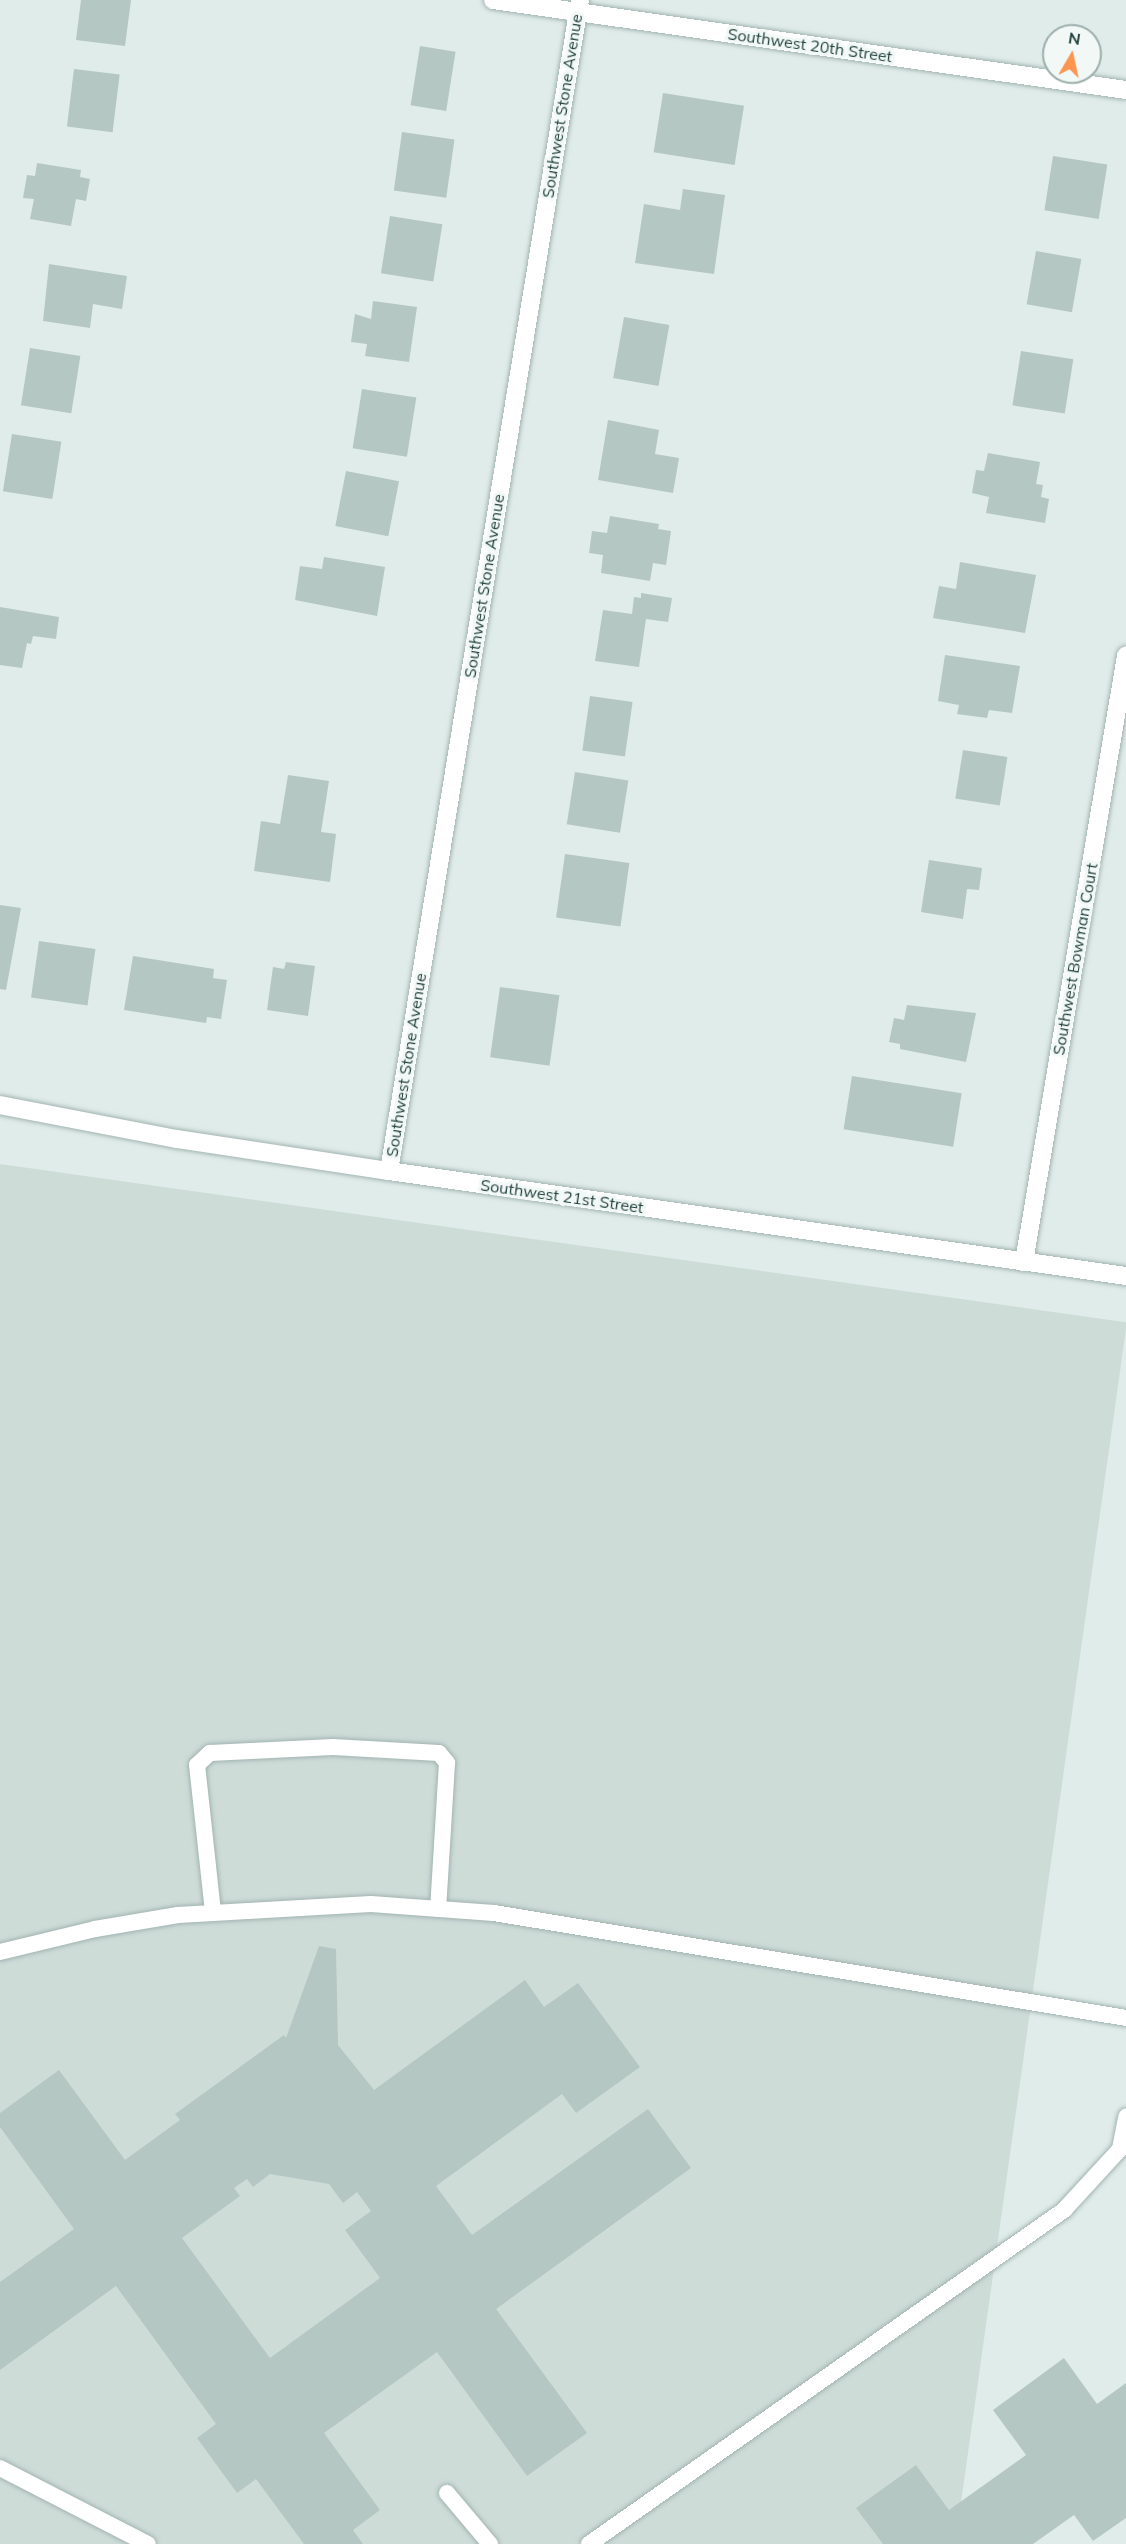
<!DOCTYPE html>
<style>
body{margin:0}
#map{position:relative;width:1126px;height:2544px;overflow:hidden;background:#e0ece9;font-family:Mulish,sans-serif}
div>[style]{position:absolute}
.built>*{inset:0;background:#cedcd8;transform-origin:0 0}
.building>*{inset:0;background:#b5c7c2;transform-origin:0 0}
.roads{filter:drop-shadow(0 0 2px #a2b4b1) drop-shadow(0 0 2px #a2b4b1)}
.lane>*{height:16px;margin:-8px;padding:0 8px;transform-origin:8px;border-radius:8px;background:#fff}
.street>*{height:18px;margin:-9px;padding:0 9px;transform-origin:9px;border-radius:9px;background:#fff}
.secondary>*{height:18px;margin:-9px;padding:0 9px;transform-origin:9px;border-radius:9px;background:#fff}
span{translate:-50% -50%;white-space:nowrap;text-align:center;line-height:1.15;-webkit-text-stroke:6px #f1f8f6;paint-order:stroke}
.street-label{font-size:16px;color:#1f3e3a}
.north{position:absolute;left:1042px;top:24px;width:60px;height:60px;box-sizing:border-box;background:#f1f8f6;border:2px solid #9daeab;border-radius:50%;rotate:9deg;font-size:16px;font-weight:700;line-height:24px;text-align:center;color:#1f3e3a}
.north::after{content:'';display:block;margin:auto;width:21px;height:27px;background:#fc954f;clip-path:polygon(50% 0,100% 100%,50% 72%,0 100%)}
</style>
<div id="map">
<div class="built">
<i style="left:0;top:1164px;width:1138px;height:1380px;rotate:8deg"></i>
</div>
<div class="building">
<i style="clip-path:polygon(81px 0,131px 0,125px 46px,76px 40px)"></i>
<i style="left:420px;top:46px;width:36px;height:60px;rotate:9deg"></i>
<i style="left:74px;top:69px;width:46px;height:58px;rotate:7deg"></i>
<i style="left:663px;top:93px;width:82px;height:60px;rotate:9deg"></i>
<i style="left:402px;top:132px;width:53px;height:59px;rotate:8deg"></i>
<i style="left:1053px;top:156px;width:55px;height:55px;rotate:9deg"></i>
<i style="clip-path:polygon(37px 163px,81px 170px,80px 177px,90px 179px,86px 201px,76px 199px,71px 226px,30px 219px,34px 199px,23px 198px,27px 175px,35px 176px)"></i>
<i style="clip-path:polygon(683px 189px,725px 195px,714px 274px,635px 263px,644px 204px,680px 210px)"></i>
<i style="left:390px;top:216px;width:53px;height:58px;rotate:9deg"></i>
<i style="left:1036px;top:251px;width:46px;height:54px;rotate:10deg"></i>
<i style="clip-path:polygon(49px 264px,127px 276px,122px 309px,93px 304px,90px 328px,43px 321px)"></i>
<i style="clip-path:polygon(373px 301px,417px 307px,409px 362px,365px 356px,367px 344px,351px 342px,355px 314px,371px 319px)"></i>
<i style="left:624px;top:317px;width:46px;height:62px;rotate:10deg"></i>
<i style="left:30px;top:348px;width:51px;height:58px;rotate:9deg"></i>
<i style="left:1021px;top:351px;width:53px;height:55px;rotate:9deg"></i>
<i style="left:362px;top:389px;width:55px;height:60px;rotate:9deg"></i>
<i style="clip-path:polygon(608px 420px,659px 430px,655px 454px,679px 458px,673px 493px,598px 480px)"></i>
<i style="left:12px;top:434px;width:50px;height:58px;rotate:9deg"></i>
<i style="clip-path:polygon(988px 453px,1040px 462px,1036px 484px,1043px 485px,1041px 497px,1049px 499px,1045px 523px,986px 513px,989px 497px,972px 493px,976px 470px,984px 471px)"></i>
<i style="left:346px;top:471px;width:54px;height:56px;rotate:11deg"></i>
<i style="clip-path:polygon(610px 516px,659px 524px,658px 529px,671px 531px,666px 565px,653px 563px,650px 581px,601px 573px,603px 555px,589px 553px,592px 531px,607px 533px)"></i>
<i style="clip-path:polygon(324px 557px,385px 567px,377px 616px,295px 600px,300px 566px,322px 569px)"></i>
<i style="clip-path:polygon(960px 562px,1036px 575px,1025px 633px,933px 618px,939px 586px,956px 589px)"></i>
<i style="clip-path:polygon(641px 593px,672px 598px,668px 622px,646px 619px,639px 667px,595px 661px,603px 610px,632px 614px,634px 597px,641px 598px)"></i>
<i style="clip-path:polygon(0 607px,59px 617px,56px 639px,33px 636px,31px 644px,27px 643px,22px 668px,0 665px)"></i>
<i style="clip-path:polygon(945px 655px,1020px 666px,1012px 713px,989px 710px,987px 718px,957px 714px,959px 705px,938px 701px)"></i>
<i style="left:590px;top:696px;width:43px;height:55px;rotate:8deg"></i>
<i style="left:963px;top:750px;width:45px;height:49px;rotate:9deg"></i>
<i style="left:575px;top:772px;width:54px;height:53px;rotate:9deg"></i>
<i style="clip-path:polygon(288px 775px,329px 781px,321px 832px,336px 834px,330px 882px,254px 871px,261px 821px,280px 824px)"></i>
<i style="left:565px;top:854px;width:65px;height:64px;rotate:8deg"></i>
<i style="clip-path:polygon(929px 860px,982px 868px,979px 890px,967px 889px,963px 919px,921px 912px)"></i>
<i style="clip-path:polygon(0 905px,21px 908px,6px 990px,0 989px)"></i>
<i style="left:39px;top:941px;width:57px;height:57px;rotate:8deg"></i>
<i style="clip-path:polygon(133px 956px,214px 969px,213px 978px,227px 980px,221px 1019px,207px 1017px,206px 1023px,124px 1010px)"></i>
<i style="clip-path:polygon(286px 962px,315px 966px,308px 1016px,267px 1010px,273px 967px,284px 969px)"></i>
<i style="left:500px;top:987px;width:60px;height:71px;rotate:8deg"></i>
<i style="clip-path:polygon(907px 1005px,976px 1013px,966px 1062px,900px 1049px,900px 1044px,889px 1042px,894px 1018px,904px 1020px)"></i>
<i style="left:852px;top:1076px;width:111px;height:54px;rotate:9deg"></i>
<i style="clip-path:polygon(evenodd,319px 1946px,336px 1949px,338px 2045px,374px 2090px,525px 1980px,544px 2007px,578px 1983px,640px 2067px,576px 2113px,562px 2094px,436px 2186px,472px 2235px,648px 2109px,691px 2168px,496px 2309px,587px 2433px,527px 2476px,437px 2352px,324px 2433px,380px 2510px,353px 2530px,363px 2544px,304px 2544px,256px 2479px,237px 2493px,197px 2438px,216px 2424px,116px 2286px,0 2370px,0 2282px,74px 2229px,0 2127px,0 2113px,59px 2070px,125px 2160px,180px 2120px,175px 2114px,284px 2035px,286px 2038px,319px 1946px,270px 2174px,329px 2184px,343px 2203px,357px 2192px,371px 2211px,345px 2230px,380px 2278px,270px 2358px,182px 2238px,240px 2196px,234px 2188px,247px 2179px,253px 2187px,270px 2174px)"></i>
<i style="clip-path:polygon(1064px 2358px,1097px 2404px,1126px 2383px,1126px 2518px,1093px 2541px,1074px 2515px,1033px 2544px,883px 2544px,856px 2508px,916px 2465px,949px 2510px,1026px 2455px,993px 2410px)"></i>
</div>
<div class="roads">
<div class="lane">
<i style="left:213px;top:1912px;width:148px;rotate:-96.2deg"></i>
<i style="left:197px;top:1765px;width:18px;rotate:-43deg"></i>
<i style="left:210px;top:1753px;width:123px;rotate:-2.8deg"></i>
<i style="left:333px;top:1747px;width:106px;rotate:3.2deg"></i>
<i style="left:439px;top:1753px;width:13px;rotate:51deg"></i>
<i style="left:447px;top:1763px;width:146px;rotate:93.5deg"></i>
<i style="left:0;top:1952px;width:98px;rotate:-13.6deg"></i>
<i style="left:95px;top:1929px;width:84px;rotate:-9.6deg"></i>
<i style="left:178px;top:1915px;width:193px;rotate:-3.3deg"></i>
<i style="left:371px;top:1904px;width:123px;rotate:4.2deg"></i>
<i style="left:494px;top:1913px;width:641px;rotate:9.43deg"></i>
<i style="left:0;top:2468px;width:166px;rotate:27.2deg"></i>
<i style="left:447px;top:2493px;width:67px;rotate:49.9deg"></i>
<i style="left:589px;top:2544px;width:581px;rotate:-35.11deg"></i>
<i style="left:1064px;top:2210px;width:83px;rotate:-47.4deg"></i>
<i style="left:1120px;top:2149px;width:33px;rotate:-79deg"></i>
</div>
<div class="street">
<i style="left:493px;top:0;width:639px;rotate:8.09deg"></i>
<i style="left:389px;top:1171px;width:1186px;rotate:-80.74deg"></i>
<i style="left:1024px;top:1262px;width:615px;rotate:-80.45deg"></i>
</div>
<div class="secondary">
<i style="left:0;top:1105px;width:180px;rotate:10.9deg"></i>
<i style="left:177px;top:1139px;width:214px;rotate:8.6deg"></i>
<i style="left:389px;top:1171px;width:744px;rotate:8.11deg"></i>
</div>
</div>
<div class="street-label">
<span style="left:810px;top:45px;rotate:8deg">Southwest 20th Street</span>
<span style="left:562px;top:106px;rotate:-81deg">Southwest Stone Avenue</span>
<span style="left:484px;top:586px;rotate:-81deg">Southwest Stone Avenue</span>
<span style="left:1075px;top:959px;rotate:-80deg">Southwest Bowman Court</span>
<span style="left:406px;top:1065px;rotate:-81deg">Southwest Stone Avenue</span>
<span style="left:562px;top:1196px;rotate:8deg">Southwest 21st Street</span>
</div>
<div class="north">N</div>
</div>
